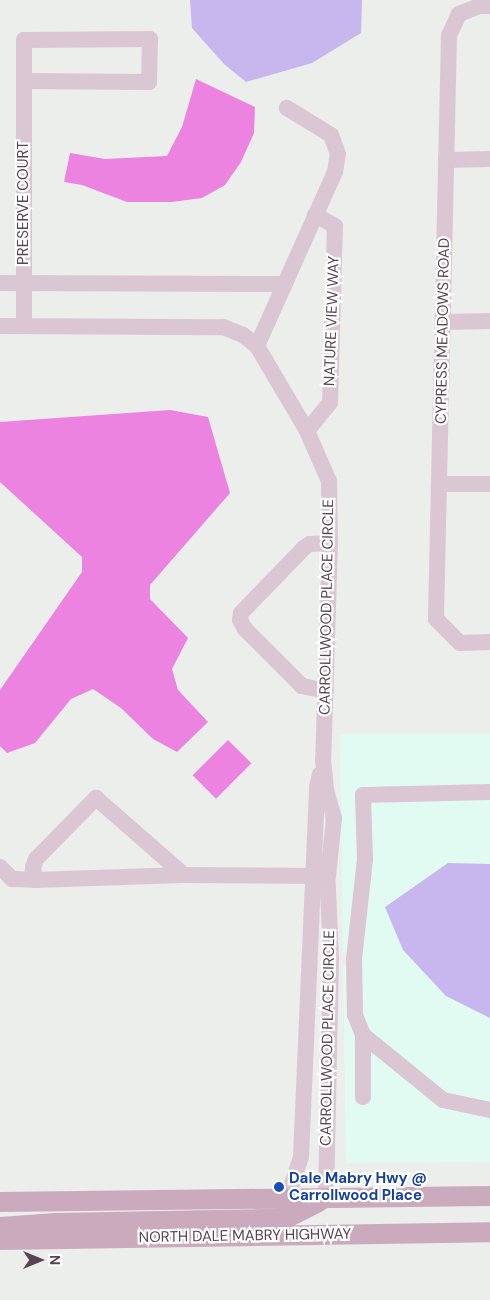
<!DOCTYPE html>
<style>
body{margin:0}
#map{position:relative;width:490px;height:1300px;overflow:hidden;background:#ebeeeb;font-family:"DM Sans",sans-serif}
div>[style]{position:absolute}
.commercial>*{inset:0;background:#e2fbf2}
.green>*{inset:0;background:#c7b7ee}
.water>*{inset:0;background:#ec83e1;transform-origin:0 0}
.minor>*{height:16px;margin:-8px;padding:0 8px;transform-origin:8px;border-radius:8px;background:#dac7d3}
.major>*{height:20px;margin:-10px;padding:0 10px;transform-origin:10px;border-radius:10px;background:#ccaabe}
.dots>*{width:14px;height:14px;translate:-50% -50%;box-sizing:border-box;border:2px solid #fff;border-radius:50%}
span{translate:-50% -50%;white-space:nowrap;text-align:center;line-height:1.15;-webkit-text-stroke:4.5px #fff;paint-order:stroke}
.street-label{font-size:15px;color:#594451}
.transit-label{font-size:15px;color:#164399;font-weight:700}
.left{translate:0 -50%;text-align:left}
.north{position:absolute;left:15px;top:1235px;width:50px;height:50px;-webkit-text-stroke:4px #fff;paint-order:stroke;rotate:90deg;font-size:14px;font-weight:700;line-height:20px;text-align:center;color:#594451}
.north::after{content:'';display:block;margin:auto;width:18px;height:22px;background:#594451;clip-path:polygon(50% 0,100% 100%,50% 72%,0 100%)}
</style>
<div id="map">
<div class="commercial">
<i style="clip-path:polygon(340px 734px,490px 734px,490px 785px,363px 788px,347px 952px,343px 952px)"></i>
<i style="clip-path:polygon(490px 799px,490px 864px,448px 863px,446px 996px,490px 1018px,490px 1103px,447px 1093px,370px 1030px,363px 1014px,362px 959px,371px 801px)"></i>
<i style="clip-path:polygon(343px 966px,346px 966px,347px 1016px,355px 1036px,355px 1104px,370px 1104px,371px 1050px,490px 1118px,490px 1162px,346px 1163px)"></i>
</div>
<div class="green">
<i style="clip-path:polygon(190px 0,362px 0,361px 33px,312px 63px,246px 82px,224px 64px,192px 28px)"></i>
<i style="clip-path:polygon(448px 863px,490px 864px,490px 1018px,446px 996px,403px 950px,385px 907px)"></i>
</div>
<div class="water">
<i style="clip-path:polygon(196px 79px,255px 107px,254px 133px,241px 162px,225px 185px,202px 198px,172px 202px,127px 202px,82px 185px,64px 182px,70px 153px,105px 159px,167px 156px,182px 127px)"></i>
<i style="clip-path:polygon(170px 410px,208px 417px,230px 493px,150px 585px,150px 599px,188px 638px,172px 669px,178px 690px,208px 722px,177px 752px,153px 739px,121px 708px,93px 689px,71px 699px,35px 743px,7px 753px,0 746px,0 690px,82px 572px,82px 557px,0 482px,0 422px)"></i>
<i style="left:228px;top:740px;width:33px;height:50px;rotate:45deg"></i>
</div>
<div class="minor">
<i style="left:490px;top:6px;width:11px;rotate:180deg"></i>
<i style="left:479px;top:6px;width:22px;rotate:158deg"></i>
<i style="left:459px;top:14px;width:23px;rotate:115deg"></i>
<i style="left:449px;top:35px;width:584px;rotate:91.28deg"></i>
<i style="left:436px;top:619px;width:34px;rotate:45deg"></i>
<i style="left:460px;top:643px;width:30px;rotate:-2deg"></i>
<i style="left:24px;top:81px;width:125px;rotate:0.5deg"></i>
<i style="left:149px;top:82px;width:43px;rotate:-88.7deg"></i>
<i style="left:150px;top:39px;width:126px;rotate:179.5deg"></i>
<i style="left:24px;top:40px;width:285px;rotate:90deg"></i>
<i style="left:446px;top:160px;width:44px;rotate:-1.3deg"></i>
<i style="left:0;top:283px;width:284px;rotate:0.2deg"></i>
<i style="left:443px;top:322px;width:47px;rotate:-1.2deg"></i>
<i style="left:0;top:326px;width:223px;rotate:0.3deg"></i>
<i style="left:223px;top:327px;width:22px;rotate:22deg"></i>
<i style="left:243px;top:335px;width:18px;rotate:38deg"></i>
<i style="left:257px;top:346px;width:99px;rotate:59.5deg"></i>
<i style="left:307px;top:431px;width:55px;rotate:66.3deg"></i>
<i style="left:329px;top:481px;width:62px;rotate:89.1deg"></i>
<i style="left:330px;top:543px;width:217px;rotate:91.8deg"></i>
<i style="left:323px;top:760px;width:30px;rotate:84deg"></i>
<i style="left:326px;top:790px;width:29px;rotate:74deg"></i>
<i style="left:334px;top:818px;width:58px;rotate:95.9deg"></i>
<i style="left:257px;top:346px;width:191px;rotate:-65.9deg"></i>
<i style="left:335px;top:172px;width:18px;rotate:-81deg"></i>
<i style="left:338px;top:154px;width:20px;rotate:-110deg"></i>
<i style="left:331px;top:135px;width:52px;rotate:-148.5deg"></i>
<i style="left:307px;top:431px;width:36px;rotate:-51deg"></i>
<i style="left:330px;top:403px;width:177px;rotate:-88.4deg"></i>
<i style="left:335px;top:226px;width:23px;rotate:-151deg"></i>
<i style="left:440px;top:484px;width:50px"></i>
<i style="left:326px;top:691px;width:25px;rotate:-168deg"></i>
<i style="left:302px;top:686px;width:81px;rotate:-135deg"></i>
<i style="left:245px;top:629px;width:10px;rotate:-119deg"></i>
<i style="left:240px;top:620px;width:7px;rotate:-82deg"></i>
<i style="left:241px;top:613px;width:92px;rotate:-45.9deg"></i>
<i style="left:305px;top:547px;width:6px;rotate:-31deg"></i>
<i style="left:310px;top:544px;width:20px;rotate:-3deg"></i>
<i style="left:0;top:867px;width:17px;rotate:45deg"></i>
<i style="left:12px;top:879px;width:23px;rotate:2deg"></i>
<i style="left:35px;top:880px;width:149px;rotate:-1.9deg"></i>
<i style="left:184px;top:875px;width:139px;rotate:0.4deg"></i>
<i style="left:35px;top:880px;width:13px;rotate:-99deg"></i>
<i style="left:33px;top:867px;width:9px;rotate:-69deg"></i>
<i style="left:36px;top:859px;width:86px;rotate:-45.5deg"></i>
<i style="left:96px;top:798px;width:117px;rotate:41.2deg"></i>
<i style="left:363px;top:1035px;width:22px;rotate:-112deg"></i>
<i style="left:355px;top:1015px;width:56px;rotate:-91deg"></i>
<i style="left:354px;top:959px;width:100px;rotate:-83.7deg"></i>
<i style="left:365px;top:860px;width:65px;rotate:-91.8deg"></i>
<i style="left:363px;top:795px;width:127px;rotate:-1.4deg"></i>
<i style="left:363px;top:1097px;width:62px;rotate:-90deg"></i>
<i style="left:363px;top:1035px;width:103px;rotate:39.1deg"></i>
<i style="left:443px;top:1100px;width:48px;rotate:12deg"></i>
<i style="left:287px;top:1199px;width:44px;rotate:-71.6deg"></i>
<i style="left:301px;top:1157px;width:370px;rotate:-87.5deg"></i>
<i style="left:317px;top:787px;width:13px;rotate:-77deg"></i>
<i style="left:326px;top:1199px;width:240px;rotate:-88.8deg"></i>
<i style="left:331px;top:959px;width:93px;rotate:-92.5deg"></i>
</div>
<div class="major">
<i style="left:0;top:1202px;width:490px;rotate:-0.7deg"></i>
<i style="left:0;top:1227px;width:56px;rotate:-4.1deg"></i>
<i style="left:56px;top:1223px;width:212px;rotate:-1.1deg"></i>
<i style="left:268px;top:1219px;width:21px;rotate:-5deg"></i>
<i style="left:289px;top:1217px;width:34px;rotate:-27deg"></i>
<i style="left:0;top:1240px;width:490px;rotate:-0.9deg"></i>
</div>
<div class="dots">
<i style="left:279px;top:1187px;background:#1a4fb4"></i>
</div>
<div class="street-label">
<span style="left:24px;top:203px;rotate:-90deg">PRESERVE COURT</span>
<span style="left:332px;top:321px;rotate:-88deg">NATURE VIEW WAY</span>
<span style="left:443px;top:331px;rotate:-89deg">CYPRESS MEADOWS ROAD</span>
<span style="left:327px;top:607px;rotate:-89deg">CARROLLWOOD PLACE CIRCLE</span>
<span style="left:328px;top:1038px;rotate:-89deg">CARROLLWOOD PLACE CIRCLE</span>
<span style="left:245px;top:1236px;rotate:-1deg">NORTH DALE MABRY HIGHWAY</span>
</div>
<div class="transit-label">
<span class="left" style="left:289px;top:1187px">Dale Mabry Hwy @<br>Carrollwood Place</span>
</div>
<div class="north">N</div>
</div>
